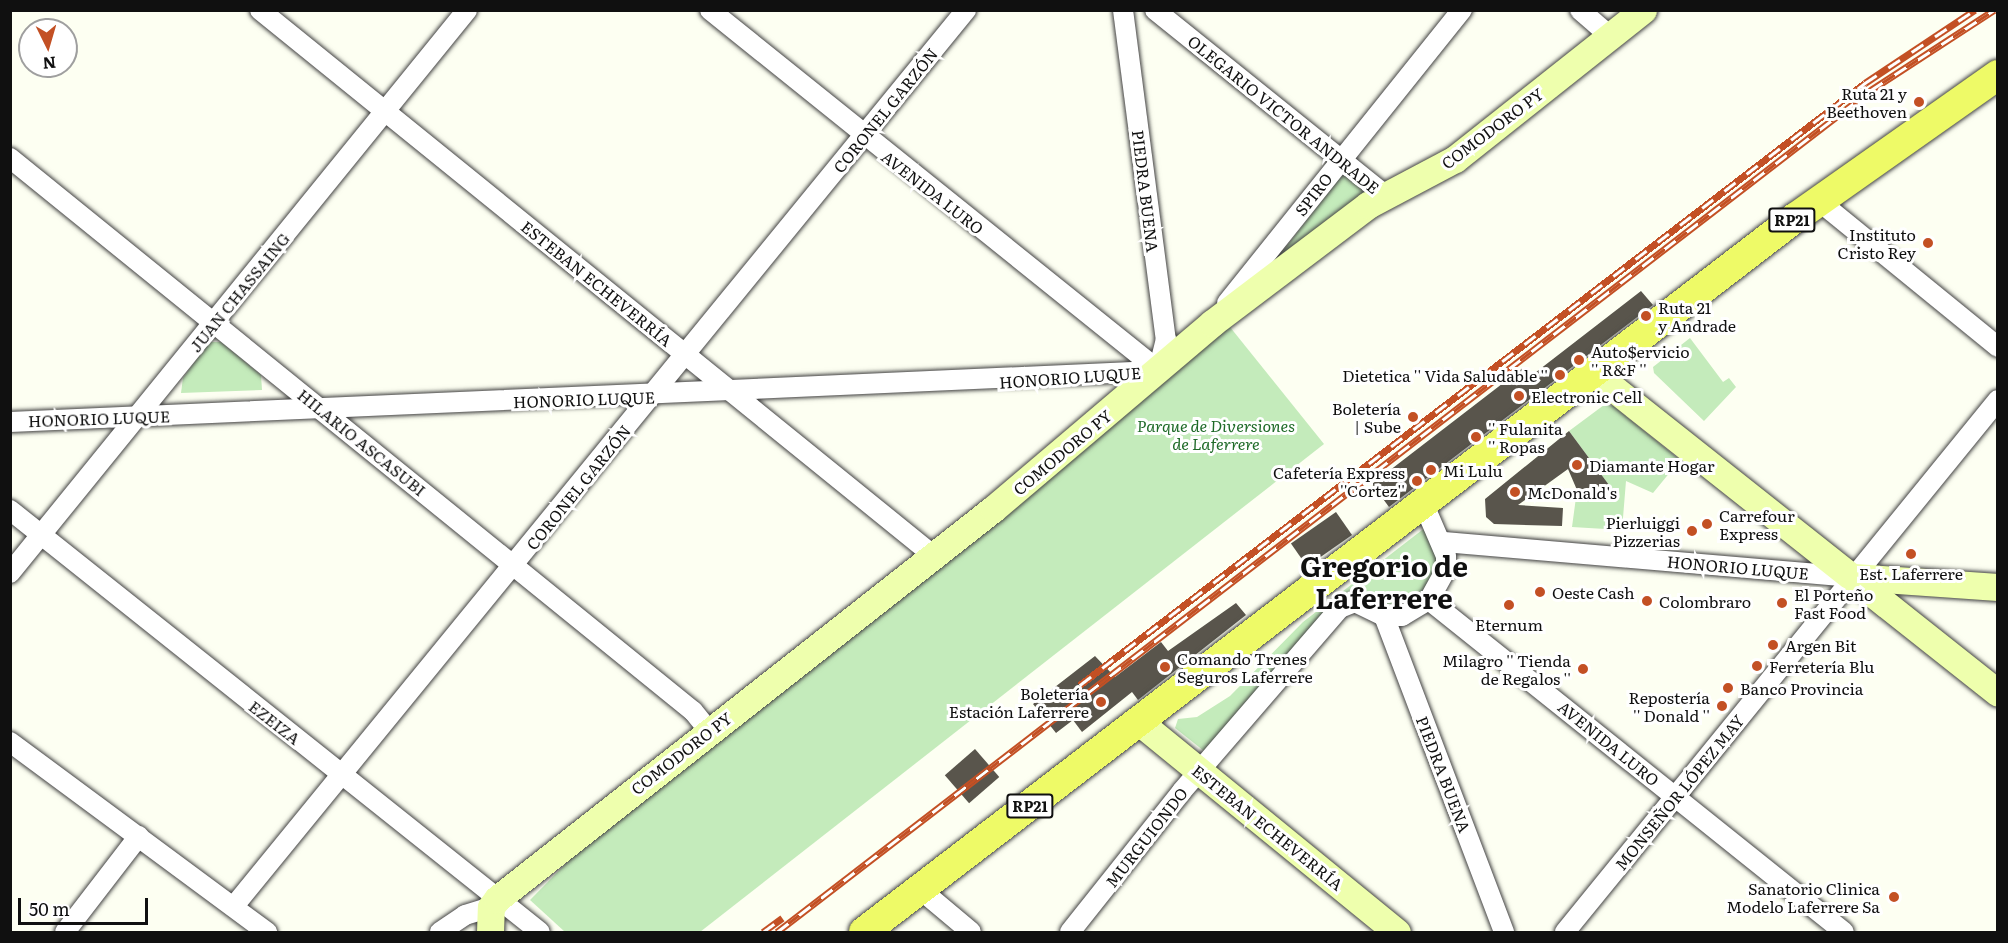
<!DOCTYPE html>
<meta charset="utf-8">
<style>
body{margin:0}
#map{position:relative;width:2008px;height:943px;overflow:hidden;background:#fdfff2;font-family:Literata,serif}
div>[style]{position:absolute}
.green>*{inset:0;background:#c4ebbb}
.building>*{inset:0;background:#59554c;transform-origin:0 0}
.roads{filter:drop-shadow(0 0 2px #434343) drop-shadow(0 0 2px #434343)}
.street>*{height:20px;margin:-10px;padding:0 10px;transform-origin:10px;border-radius:10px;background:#fff}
.secondary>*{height:27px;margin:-13.5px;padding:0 13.5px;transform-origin:13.5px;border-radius:13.5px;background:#eeffad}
.primary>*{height:30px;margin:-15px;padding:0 15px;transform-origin:15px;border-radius:15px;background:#eefa67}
.rail>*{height:7px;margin-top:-3.5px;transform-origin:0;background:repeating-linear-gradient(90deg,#fff 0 14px,#c35024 0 28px);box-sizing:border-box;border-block:2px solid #c35024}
.dots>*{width:16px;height:16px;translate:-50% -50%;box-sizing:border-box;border:3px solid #fff;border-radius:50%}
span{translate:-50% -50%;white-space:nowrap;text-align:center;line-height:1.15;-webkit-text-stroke:6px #fff;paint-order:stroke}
.shield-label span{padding:2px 4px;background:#fff;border:2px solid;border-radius:4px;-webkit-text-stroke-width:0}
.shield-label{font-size:15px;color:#101010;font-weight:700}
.poi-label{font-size:16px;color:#101010}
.right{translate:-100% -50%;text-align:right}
.left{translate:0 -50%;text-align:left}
.street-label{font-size:16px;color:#101010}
.park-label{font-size:16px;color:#1e6a27;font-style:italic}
.town-label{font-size:28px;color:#101010;font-weight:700}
.frame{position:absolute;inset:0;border:12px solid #101010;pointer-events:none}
.north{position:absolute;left:18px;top:18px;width:60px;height:60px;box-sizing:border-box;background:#fff;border:2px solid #9f9f9f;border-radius:50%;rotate:175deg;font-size:16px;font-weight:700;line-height:24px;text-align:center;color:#101010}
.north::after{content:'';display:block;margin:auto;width:21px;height:27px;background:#c35024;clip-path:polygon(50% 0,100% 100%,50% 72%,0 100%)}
.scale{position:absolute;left:18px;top:898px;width:130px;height:27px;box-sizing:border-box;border:3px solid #101010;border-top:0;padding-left:8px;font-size:18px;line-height:21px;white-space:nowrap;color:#101010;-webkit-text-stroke:4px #fff;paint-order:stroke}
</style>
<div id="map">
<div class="green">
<i style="clip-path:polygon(1345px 175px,1365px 192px,1276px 260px,1340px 177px)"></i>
<i style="clip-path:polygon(1230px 327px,1324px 444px,700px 932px,565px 932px,530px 900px,594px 835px)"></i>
<i style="clip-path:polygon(1690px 338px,1723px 382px,1729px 378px,1736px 387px,1704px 421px,1654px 373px,1653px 367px)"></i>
<i style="clip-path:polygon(209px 342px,221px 342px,261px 375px,262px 390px,181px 393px,183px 378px)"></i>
<i style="clip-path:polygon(1604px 405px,1613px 406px,1680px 460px,1653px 493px,1626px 481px,1622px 530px,1572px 527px,1577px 490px,1599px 491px,1609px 485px,1569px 431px)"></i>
<i style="clip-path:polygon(1426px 527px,1439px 559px,1432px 586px,1399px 605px,1379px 604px,1358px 594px,1204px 751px,1175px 728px,1178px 719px,1197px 717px,1230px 696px,1303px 622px)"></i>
</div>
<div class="building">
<i style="clip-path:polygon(1641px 291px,1653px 305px,1389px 507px,1372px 484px,1524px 367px,1531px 376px)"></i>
<i style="clip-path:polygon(1569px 431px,1609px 485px,1577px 490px,1568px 469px,1518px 505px,1563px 508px,1562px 526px,1494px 524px,1486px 517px,1485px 499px)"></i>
<i style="left:1336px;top:512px;width:28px;height:55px;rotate:55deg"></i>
<i style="clip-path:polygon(1236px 603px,1246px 615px,1138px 700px,1132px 692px,1082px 732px,1073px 720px,1056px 733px,1033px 704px,1095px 656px,1115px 677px,1161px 642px,1168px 651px)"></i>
<i style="left:975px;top:749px;width:37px;height:40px;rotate:49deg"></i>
</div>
<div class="roads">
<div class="street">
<i style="left:260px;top:10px;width:867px;rotate:39.01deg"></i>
<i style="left:710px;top:10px;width:575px;rotate:38.78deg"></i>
<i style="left:1123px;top:10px;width:332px;rotate:82.6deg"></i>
<i style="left:1166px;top:339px;width:32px;rotate:104deg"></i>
<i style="left:1155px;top:10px;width:294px;rotate:38.8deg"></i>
<i style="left:1580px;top:10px;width:40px;rotate:41deg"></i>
<i style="left:10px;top:158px;width:879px;rotate:39deg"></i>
<i style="left:693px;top:711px;width:26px;rotate:51deg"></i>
<i style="left:1819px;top:201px;width:231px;rotate:39.2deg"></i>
<i style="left:1227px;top:303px;width:376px;rotate:-51.3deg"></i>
<i style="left:10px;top:422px;width:1146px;rotate:-2.55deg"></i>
<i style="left:10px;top:510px;width:677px;rotate:38.53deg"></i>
<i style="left:1444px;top:542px;width:410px;rotate:4.9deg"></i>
<i style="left:10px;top:573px;width:725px;rotate:-50.93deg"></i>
<i style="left:1429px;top:600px;width:531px;rotate:38.66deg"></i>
<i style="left:1384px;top:616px;width:338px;rotate:69.2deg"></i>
<i style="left:10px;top:742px;width:320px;rotate:36.5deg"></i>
<i style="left:921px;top:890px;width:65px;rotate:40deg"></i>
<i style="left:234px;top:906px;width:1157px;rotate:-50.75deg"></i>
<i style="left:65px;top:932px;width:121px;rotate:-52.4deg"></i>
<i style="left:440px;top:932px;width:30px;rotate:-34deg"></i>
<i style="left:465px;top:915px;width:27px;rotate:-17deg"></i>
<i style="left:1070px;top:932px;width:180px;rotate:-51.5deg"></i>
<i style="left:1182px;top:791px;width:242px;rotate:-49.2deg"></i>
<i style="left:1340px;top:608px;width:16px;rotate:-22deg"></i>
<i style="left:1355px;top:602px;width:32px;rotate:26deg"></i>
<i style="left:1384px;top:616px;width:18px"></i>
<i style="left:1402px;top:616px;width:31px;rotate:-31deg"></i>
<i style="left:1429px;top:600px;width:35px;rotate:-61deg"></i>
<i style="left:1446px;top:569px;width:13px;rotate:-90deg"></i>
<i style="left:1446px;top:556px;width:56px;rotate:-113.3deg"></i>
<i style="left:1565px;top:932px;width:686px;rotate:-50.86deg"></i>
</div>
<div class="secondary">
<i style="left:1594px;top:373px;width:515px;rotate:38.38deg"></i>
<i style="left:1854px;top:577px;width:144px;rotate:4deg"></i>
<i style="left:1138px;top:721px;width:334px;rotate:39.2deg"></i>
<i style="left:490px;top:932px;width:25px;rotate:-88deg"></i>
<i style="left:491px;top:907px;width:10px;rotate:-53deg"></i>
<i style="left:497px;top:899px;width:631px;rotate:-38.18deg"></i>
<i style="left:993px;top:509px;width:287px;rotate:-40.3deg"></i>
<i style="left:1212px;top:323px;width:196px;rotate:-37.1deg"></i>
<i style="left:1368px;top:205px;width:98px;rotate:-27.9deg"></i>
<i style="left:1455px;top:159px;width:240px;rotate:-38.4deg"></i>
</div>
<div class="primary">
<i style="left:864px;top:932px;width:1173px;rotate:-37.49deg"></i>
<i style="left:1795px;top:218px;width:248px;rotate:-35.2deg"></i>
</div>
</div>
<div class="rail">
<i style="left:1080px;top:685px;width:989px;rotate:-37.48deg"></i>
<i style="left:1865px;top:83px;width:132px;rotate:-33.6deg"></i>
<i style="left:763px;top:932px;width:24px;rotate:-36deg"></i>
<i style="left:777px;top:932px;width:1381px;rotate:-37.58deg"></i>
<i style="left:1871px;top:90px;width:147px;rotate:-33deg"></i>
</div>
<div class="dots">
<i style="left:1919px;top:102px;background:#c35024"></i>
<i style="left:1928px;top:243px;background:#c35024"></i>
<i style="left:1646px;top:316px;background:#c35024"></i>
<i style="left:1579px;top:360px;background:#c35024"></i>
<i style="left:1560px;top:375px;background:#c35024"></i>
<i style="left:1519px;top:396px;background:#c35024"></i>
<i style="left:1413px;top:417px;background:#c35024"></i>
<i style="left:1476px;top:437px;background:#c35024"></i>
<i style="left:1577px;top:465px;background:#c35024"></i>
<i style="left:1431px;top:470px;background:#c35024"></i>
<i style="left:1417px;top:481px;background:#c35024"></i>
<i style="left:1515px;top:492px;background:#c35024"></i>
<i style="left:1707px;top:524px;background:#c35024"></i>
<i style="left:1692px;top:531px;background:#c35024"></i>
<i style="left:1911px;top:554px;background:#c35024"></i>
<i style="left:1540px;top:592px;background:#c35024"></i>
<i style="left:1647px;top:601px;background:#c35024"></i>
<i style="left:1782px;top:603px;background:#c35024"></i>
<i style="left:1509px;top:605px;background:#c35024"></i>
<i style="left:1773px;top:645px;background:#c35024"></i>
<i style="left:1757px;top:666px;background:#c35024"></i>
<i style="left:1165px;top:667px;background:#c35024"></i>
<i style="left:1583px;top:669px;background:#c35024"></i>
<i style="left:1728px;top:688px;background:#c35024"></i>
<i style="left:1101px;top:702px;background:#c35024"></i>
<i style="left:1722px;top:706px;background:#c35024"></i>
<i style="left:1894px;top:897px;background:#c35024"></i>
</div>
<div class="shield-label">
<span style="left:1792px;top:220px">RP21</span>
<span style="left:1030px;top:806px">RP21</span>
</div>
<div class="poi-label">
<span class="right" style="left:1907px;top:102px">Ruta 21 y<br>Beethoven</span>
<span class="right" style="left:1916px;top:243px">Instituto<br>Cristo Rey</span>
<span class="left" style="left:1658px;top:316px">Ruta 21<br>y Andrade</span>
<span class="left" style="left:1591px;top:360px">Auto$ervicio<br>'' R&amp;F ''</span>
<span class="right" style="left:1548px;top:375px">Dietetica '' Vida Saludable ''</span>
<span class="left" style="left:1531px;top:396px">Electronic Cell</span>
<span class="right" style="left:1401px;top:417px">Boletería<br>| Sube</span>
<span class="left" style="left:1488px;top:437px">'' Fulanita<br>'' Ropas</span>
<span class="left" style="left:1589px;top:465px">Diamante Hogar</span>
<span class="left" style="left:1443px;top:470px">Mi Lulu</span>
<span class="right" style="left:1405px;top:481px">Cafetería Express<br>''Cortez''</span>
<span class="left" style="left:1527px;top:492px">McDonald's</span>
<span class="left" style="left:1719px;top:524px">Carrefour<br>Express</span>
<span class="right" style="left:1680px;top:531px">Pierluiggi<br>Pizzerias</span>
<span style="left:1911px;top:573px">Est. Laferrere</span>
<span class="left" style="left:1552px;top:592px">Oeste Cash</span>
<span class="left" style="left:1794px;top:603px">El Porteño<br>Fast Food</span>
<span class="left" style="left:1659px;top:601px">Colombraro</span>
<span style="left:1509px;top:624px">Eternum</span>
<span class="left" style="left:1785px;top:645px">Argen Bit</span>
<span class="left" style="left:1177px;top:667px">Comando Trenes<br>Seguros Laferrere</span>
<span class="right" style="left:1571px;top:669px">Milagro '' Tienda<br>de Regalos ''</span>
<span class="left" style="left:1769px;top:666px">Ferretería Blu</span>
<span class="left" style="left:1740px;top:688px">Banco Provincia</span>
<span class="right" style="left:1089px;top:702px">Boletería<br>Estación Laferrere</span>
<span class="right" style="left:1710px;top:706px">Repostería<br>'' Donald ''</span>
<span class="right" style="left:1880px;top:897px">Sanatorio Clinica<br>Modelo Laferrere Sa</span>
</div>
<div class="street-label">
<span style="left:885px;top:110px;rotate:-51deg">CORONEL GARZÓN</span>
<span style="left:1284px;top:114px;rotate:39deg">OLEGARIO VICTOR ANDRADE</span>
<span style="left:1492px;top:128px;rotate:-37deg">COMODORO PY</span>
<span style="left:1146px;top:191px;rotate:83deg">PIEDRA BUENA</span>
<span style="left:933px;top:192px;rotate:38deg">AVENIDA LURO</span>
<span style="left:1313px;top:194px;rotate:-52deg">SPIRO</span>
<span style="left:597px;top:283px;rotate:39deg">ESTEBAN ECHEVERRÍA</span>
<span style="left:239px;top:292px;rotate:-51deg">JUAN CHASSAING</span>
<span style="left:1070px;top:377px;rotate:-4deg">HONORIO LUQUE</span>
<span style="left:584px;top:399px;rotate:-2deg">HONORIO LUQUE</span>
<span style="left:99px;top:418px;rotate:-2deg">HONORIO LUQUE</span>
<span style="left:362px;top:442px;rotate:39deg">HILARIO ASCASUBI</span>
<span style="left:1062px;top:452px;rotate:-40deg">COMODORO PY</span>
<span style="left:578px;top:487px;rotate:-51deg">CORONEL GARZÓN</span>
<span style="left:1738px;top:567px;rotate:5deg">HONORIO LUQUE</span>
<span style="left:275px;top:722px;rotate:38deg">EZEIZA</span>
<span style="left:1609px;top:743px;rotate:39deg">AVENIDA LURO</span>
<span style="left:681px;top:753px;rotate:-38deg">COMODORO PY</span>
<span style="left:1444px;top:774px;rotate:69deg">PIEDRA BUENA</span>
<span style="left:1679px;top:792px;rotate:-51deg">MONSEÑOR LÓPEZ MAY</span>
<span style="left:1268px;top:827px;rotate:39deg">ESTEBAN ECHEVERRÍA</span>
<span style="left:1146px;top:837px;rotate:-52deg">MURGUIONDO</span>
</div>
<div class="park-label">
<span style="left:1216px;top:434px">Parque de Diversiones<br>de Laferrere</span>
</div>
<div class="town-label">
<span style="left:1384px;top:581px">Gregorio de<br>Laferrere</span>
</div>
<div class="frame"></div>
<div class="north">N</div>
<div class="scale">50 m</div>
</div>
